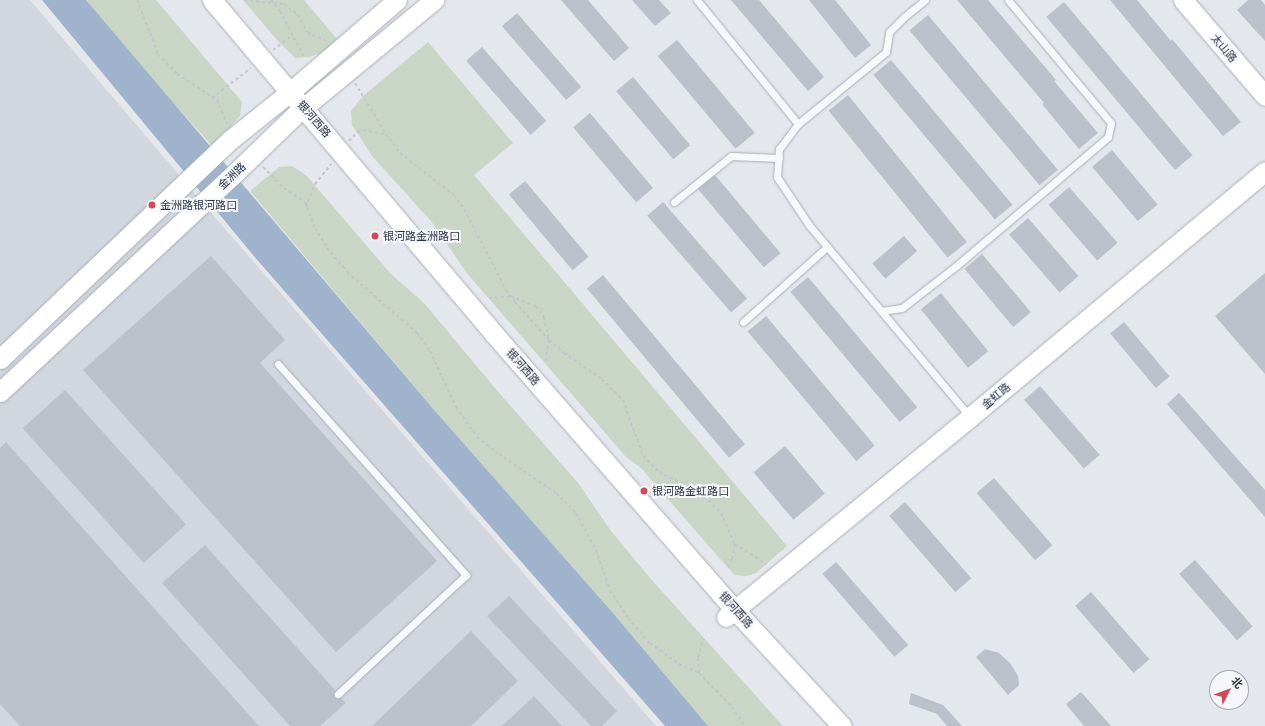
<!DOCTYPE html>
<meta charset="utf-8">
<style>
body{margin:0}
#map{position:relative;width:1265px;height:726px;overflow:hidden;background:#e4e7ec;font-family:Commissioner,"Noto Sans SC",sans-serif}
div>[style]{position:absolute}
.built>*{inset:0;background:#d2d6de}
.green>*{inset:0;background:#c9d6c5}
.water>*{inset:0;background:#9fb4cc}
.building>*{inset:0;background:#bbc0ca;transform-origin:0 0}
.path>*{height:2px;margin-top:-1px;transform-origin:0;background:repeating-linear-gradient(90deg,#c2c5cb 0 3px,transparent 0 6px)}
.roads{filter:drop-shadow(0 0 1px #a9aeb7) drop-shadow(0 0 1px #a9aeb7)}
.lane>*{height:7px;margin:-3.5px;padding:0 3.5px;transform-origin:3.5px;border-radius:3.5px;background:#f7f8fa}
.secondary>*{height:19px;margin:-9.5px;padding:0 9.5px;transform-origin:9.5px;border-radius:9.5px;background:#fff}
.dots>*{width:11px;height:11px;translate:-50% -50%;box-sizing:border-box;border:2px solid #f4f6f9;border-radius:50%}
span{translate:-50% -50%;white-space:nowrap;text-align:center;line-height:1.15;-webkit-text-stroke:4px #f4f6f9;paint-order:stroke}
.street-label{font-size:11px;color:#2b3445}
.poi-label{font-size:11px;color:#2b3445}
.left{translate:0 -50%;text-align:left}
.north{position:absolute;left:1209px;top:670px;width:40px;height:40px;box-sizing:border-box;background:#f4f6f9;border:1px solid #a4a8b1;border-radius:50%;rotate:48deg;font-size:11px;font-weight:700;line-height:16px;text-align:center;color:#2b3445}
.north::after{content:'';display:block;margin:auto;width:14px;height:18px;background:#d1495b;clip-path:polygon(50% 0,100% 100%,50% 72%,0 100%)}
</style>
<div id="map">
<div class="built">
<i style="clip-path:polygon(0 0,30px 0,220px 223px,656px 726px,0 726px)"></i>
</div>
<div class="green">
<i style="clip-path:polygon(86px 0,156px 0,200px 52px,242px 102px,240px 116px,213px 147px,147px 74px)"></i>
<i style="clip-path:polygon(243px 0,304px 0,337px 39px,324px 52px,309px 57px,295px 58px,277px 40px)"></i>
<i style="clip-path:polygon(428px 42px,513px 143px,474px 175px,787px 546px,756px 573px,746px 576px,735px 575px,728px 568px,641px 468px,626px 457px,466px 272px,431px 221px,372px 156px,352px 125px,351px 111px,363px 96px)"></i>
<i style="clip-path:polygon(292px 166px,307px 176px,390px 273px,424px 303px,494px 387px,579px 484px,611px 531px,650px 578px,783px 726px,708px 726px,613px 613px,435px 411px,250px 191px,279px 167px)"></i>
</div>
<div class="water">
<i style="clip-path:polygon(42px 0,86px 0,435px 411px,613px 613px,708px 726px,665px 726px,253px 255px)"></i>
</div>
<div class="building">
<i style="clip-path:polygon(561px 0,588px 0,629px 48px,614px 61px)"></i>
<i style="clip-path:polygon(632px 0,659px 0,671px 13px,655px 26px)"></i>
<i style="clip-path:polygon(731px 0,759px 0,824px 77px,808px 91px)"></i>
<i style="clip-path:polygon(809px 0,835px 0,871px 45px,855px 58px)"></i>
<i style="clip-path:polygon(957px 0,988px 0,1056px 80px,1054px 81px,1098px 133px,1079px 149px,1042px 104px,1044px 103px)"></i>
<i style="clip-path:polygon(1110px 0,1137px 0,1171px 41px,1172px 39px,1241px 122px,1223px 136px)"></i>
<i style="clip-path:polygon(1248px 0,1261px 0,1265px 5px,1265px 41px,1237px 10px)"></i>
<i style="left:1064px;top:2px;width:200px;height:23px;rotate:50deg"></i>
<i style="left:517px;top:13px;width:98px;height:20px;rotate:49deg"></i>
<i style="left:928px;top:15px;width:202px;height:24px;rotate:50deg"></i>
<i style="left:677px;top:40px;width:121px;height:25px;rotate:50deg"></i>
<i style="left:482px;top:47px;width:98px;height:21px;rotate:49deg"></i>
<i style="left:891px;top:60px;width:189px;height:23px;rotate:50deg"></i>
<i style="left:633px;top:77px;width:89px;height:22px;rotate:50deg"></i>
<i style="left:848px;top:95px;width:189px;height:25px;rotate:51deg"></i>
<i style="left:590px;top:113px;width:98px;height:22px;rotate:50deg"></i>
<i style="left:1112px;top:150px;width:71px;height:26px;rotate:50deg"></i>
<i style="left:715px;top:175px;width:102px;height:22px;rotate:50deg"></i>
<i style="left:525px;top:181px;width:99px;height:21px;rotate:50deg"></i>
<i style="left:1069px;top:187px;width:74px;height:27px;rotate:49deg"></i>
<i style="left:663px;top:202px;width:128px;height:21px;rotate:49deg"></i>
<i style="left:1028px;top:218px;width:77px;height:25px;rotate:49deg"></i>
<i style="left:904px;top:236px;width:20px;height:42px;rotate:49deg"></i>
<i style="left:982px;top:254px;width:76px;height:23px;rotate:50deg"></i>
<i style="clip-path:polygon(211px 256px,285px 340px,260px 363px,437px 561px,336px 652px,83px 370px)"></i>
<i style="clip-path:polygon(1265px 273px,1265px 374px,1215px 316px)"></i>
<i style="left:603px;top:275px;width:221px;height:21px;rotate:50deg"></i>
<i style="left:808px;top:277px;width:170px;height:23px;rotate:50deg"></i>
<i style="left:941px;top:293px;width:75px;height:26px;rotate:51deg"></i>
<i style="left:766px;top:316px;width:169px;height:24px;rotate:50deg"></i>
<i style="left:1124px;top:322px;width:71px;height:18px;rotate:50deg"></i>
<i style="left:1040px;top:386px;width:91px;height:21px;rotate:49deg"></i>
<i style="left:65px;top:390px;width:181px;height:57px;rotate:48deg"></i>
<i style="clip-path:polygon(1179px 393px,1265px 490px,1265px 517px,1167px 404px)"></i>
<i style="clip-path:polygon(6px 442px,259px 726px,20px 726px,0 704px,0 448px)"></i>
<i style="left:785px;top:446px;width:62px;height:41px;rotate:50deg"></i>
<i style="left:994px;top:478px;width:89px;height:23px;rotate:49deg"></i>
<i style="left:905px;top:502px;width:101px;height:21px;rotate:49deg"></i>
<i style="clip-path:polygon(205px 545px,335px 690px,334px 697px,337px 699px,341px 698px,346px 703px,320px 726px,290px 726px,162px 583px)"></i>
<i style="left:1195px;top:560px;width:88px;height:21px;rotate:49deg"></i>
<i style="left:836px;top:562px;width:110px;height:18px;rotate:49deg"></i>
<i style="left:1091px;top:592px;width:89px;height:21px;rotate:49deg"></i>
<i style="clip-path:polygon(509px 596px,617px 711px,602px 726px,591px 726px,487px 616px)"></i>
<i style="clip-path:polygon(471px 631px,518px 681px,471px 726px,372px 726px)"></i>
<i style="clip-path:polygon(985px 649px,999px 653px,1010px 663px,1018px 676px,1019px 685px,1008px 695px,976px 657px)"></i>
<i style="clip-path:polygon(1081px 692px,1111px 726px,1084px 726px,1066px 704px)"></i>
<i style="clip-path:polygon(911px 693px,943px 705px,962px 726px,947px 726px,937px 714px,909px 704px)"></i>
<i style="clip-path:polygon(534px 696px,562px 726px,502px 726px)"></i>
</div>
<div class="path">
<i style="left:137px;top:0;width:58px;rotate:68.7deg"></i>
<i style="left:158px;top:54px;width:28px;rotate:46deg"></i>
<i style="left:177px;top:74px;width:48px;rotate:33deg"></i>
<i style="left:217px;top:100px;width:25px;rotate:67deg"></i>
<i style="left:244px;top:0;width:40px;rotate:5.7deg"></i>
<i style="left:284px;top:4px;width:18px;rotate:38deg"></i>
<i style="left:298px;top:15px;width:19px;rotate:62deg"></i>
<i style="left:307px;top:32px;width:21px;rotate:25deg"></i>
<i style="left:271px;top:0;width:14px;rotate:51deg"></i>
<i style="left:280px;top:11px;width:52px;rotate:62.4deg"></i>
<i style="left:273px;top:50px;width:25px;rotate:-37deg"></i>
<i style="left:355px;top:83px;width:60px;rotate:58.7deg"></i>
<i style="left:212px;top:98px;width:49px;rotate:-37.6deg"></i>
<i style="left:349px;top:141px;width:12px;rotate:-48deg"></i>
<i style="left:357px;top:132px;width:6px;rotate:-18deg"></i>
<i style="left:363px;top:130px;width:23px;rotate:10deg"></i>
<i style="left:386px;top:134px;width:24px;rotate:54deg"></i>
<i style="left:400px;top:153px;width:68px;rotate:37.9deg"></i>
<i style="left:454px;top:195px;width:17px;rotate:54deg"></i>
<i style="left:464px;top:209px;width:91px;rotate:62.6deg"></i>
<i style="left:506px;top:290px;width:15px;rotate:53deg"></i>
<i style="left:515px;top:302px;width:51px;rotate:48.2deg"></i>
<i style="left:549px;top:340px;width:20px;rotate:41deg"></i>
<i style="left:564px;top:353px;width:46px;rotate:34.4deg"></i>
<i style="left:602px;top:379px;width:30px;rotate:45deg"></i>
<i style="left:623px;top:400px;width:59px;rotate:70.3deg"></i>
<i style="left:643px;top:456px;width:23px;rotate:45deg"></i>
<i style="left:659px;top:472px;width:46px;rotate:26deg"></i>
<i style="left:700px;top:492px;width:30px;rotate:45deg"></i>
<i style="left:721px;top:513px;width:34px;rotate:66deg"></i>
<i style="left:735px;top:544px;width:15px;rotate:101deg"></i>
<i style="left:732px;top:559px;width:10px;rotate:114deg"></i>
<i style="left:263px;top:167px;width:30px;rotate:45deg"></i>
<i style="left:284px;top:188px;width:25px;rotate:34deg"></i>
<i style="left:305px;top:202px;width:28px;rotate:69deg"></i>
<i style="left:315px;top:228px;width:23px;rotate:59deg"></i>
<i style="left:327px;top:248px;width:31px;rotate:50deg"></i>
<i style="left:347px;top:272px;width:93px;rotate:41.1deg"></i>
<i style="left:417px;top:333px;width:22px;rotate:54deg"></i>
<i style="left:430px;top:351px;width:62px;rotate:65.1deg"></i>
<i style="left:456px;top:407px;width:37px;rotate:55deg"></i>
<i style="left:477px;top:437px;width:28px;rotate:38deg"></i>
<i style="left:499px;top:454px;width:69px;rotate:34.4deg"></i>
<i style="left:556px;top:493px;width:28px;rotate:45deg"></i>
<i style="left:576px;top:513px;width:42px;rotate:61.6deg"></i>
<i style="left:596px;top:550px;width:42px;rotate:70.7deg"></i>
<i style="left:610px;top:590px;width:33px;rotate:57deg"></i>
<i style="left:628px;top:618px;width:33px;rotate:49deg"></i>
<i style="left:650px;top:643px;width:36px;rotate:36deg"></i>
<i style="left:679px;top:664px;width:22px;rotate:24deg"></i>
<i style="left:699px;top:673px;width:47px;rotate:45.9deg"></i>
<i style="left:732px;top:707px;width:23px;rotate:56deg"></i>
<i style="left:306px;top:207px;width:25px;rotate:-69deg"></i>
<i style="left:315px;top:184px;width:26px;rotate:-51deg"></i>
<i style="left:489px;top:298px;width:22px;rotate:-5deg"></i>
<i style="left:511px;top:296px;width:27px;rotate:22deg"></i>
<i style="left:536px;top:306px;width:14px;rotate:54deg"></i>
<i style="left:544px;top:317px;width:24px;rotate:78deg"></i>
<i style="left:549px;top:340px;width:22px;rotate:100deg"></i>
<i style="left:735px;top:544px;width:37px;rotate:33deg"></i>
<i style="left:699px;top:673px;width:16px;rotate:-94deg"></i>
<i style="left:698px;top:657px;width:19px;rotate:-72deg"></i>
</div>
<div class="roads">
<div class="lane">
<i style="left:697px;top:0;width:160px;rotate:50.8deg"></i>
<i style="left:798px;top:124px;width:31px;rotate:127deg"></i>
<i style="left:779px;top:149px;width:28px;rotate:94deg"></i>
<i style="left:777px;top:177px;width:58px;rotate:56.3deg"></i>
<i style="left:809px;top:225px;width:251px;rotate:50deg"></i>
<i style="left:798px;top:124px;width:114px;rotate:-39.3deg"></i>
<i style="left:886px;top:52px;width:20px;rotate:-81deg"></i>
<i style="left:889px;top:32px;width:21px;rotate:-45deg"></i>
<i style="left:904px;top:17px;width:27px;rotate:-39deg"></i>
<i style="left:674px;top:202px;width:73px;rotate:-38.9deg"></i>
<i style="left:731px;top:156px;width:48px;rotate:2.4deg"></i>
<i style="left:881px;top:311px;width:21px;rotate:-8deg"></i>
<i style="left:902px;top:308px;width:68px;rotate:-37.9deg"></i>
<i style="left:956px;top:266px;width:199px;rotate:-40.3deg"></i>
<i style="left:1108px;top:137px;width:14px;rotate:-78deg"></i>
<i style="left:1111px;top:123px;width:160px;rotate:-129.9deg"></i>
<i style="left:743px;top:322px;width:113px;rotate:-41.8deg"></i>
<i style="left:278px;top:364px;width:283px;rotate:48.3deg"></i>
<i style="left:466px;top:575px;width:175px;rotate:137.1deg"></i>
</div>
<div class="secondary">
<i style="left:212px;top:0;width:437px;rotate:49.8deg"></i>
<i style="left:494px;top:334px;width:365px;rotate:48.9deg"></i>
<i style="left:734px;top:609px;width:159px;rotate:47.3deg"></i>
<i style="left:1183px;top:0;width:126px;rotate:49.5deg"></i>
<i style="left:0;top:359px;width:318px;rotate:-43.6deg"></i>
<i style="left:230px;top:140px;width:77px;rotate:-38.7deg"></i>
<i style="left:290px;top:92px;width:141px;rotate:-40.7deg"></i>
<i style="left:0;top:392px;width:323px;rotate:-43deg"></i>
<i style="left:236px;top:172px;width:85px;rotate:-44deg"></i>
<i style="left:297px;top:113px;width:178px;rotate:-39.5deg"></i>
<i style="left:726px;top:617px;width:315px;rotate:-39.3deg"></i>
<i style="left:970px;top:417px;width:384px;rotate:-39.8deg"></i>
</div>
</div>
<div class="dots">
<i style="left:152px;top:205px;background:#d1495b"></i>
<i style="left:375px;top:236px;background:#d1495b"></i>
<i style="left:644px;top:491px;background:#d1495b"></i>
</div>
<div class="street-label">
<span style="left:1224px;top:48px;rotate:50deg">太山路</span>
<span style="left:314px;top:119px;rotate:49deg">银河西路</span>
<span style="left:232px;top:176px;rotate:-43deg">金洲路</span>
<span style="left:523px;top:367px;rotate:49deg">银河西路</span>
<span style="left:996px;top:396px;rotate:-40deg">金虹路</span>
<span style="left:736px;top:610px;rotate:48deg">银河西路</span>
</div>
<div class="poi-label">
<span class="left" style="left:160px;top:205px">金洲路银河路口</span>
<span class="left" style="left:383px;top:236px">银河路金洲路口</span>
<span class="left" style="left:652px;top:491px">银河路金虹路口</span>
</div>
<div class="north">北</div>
</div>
